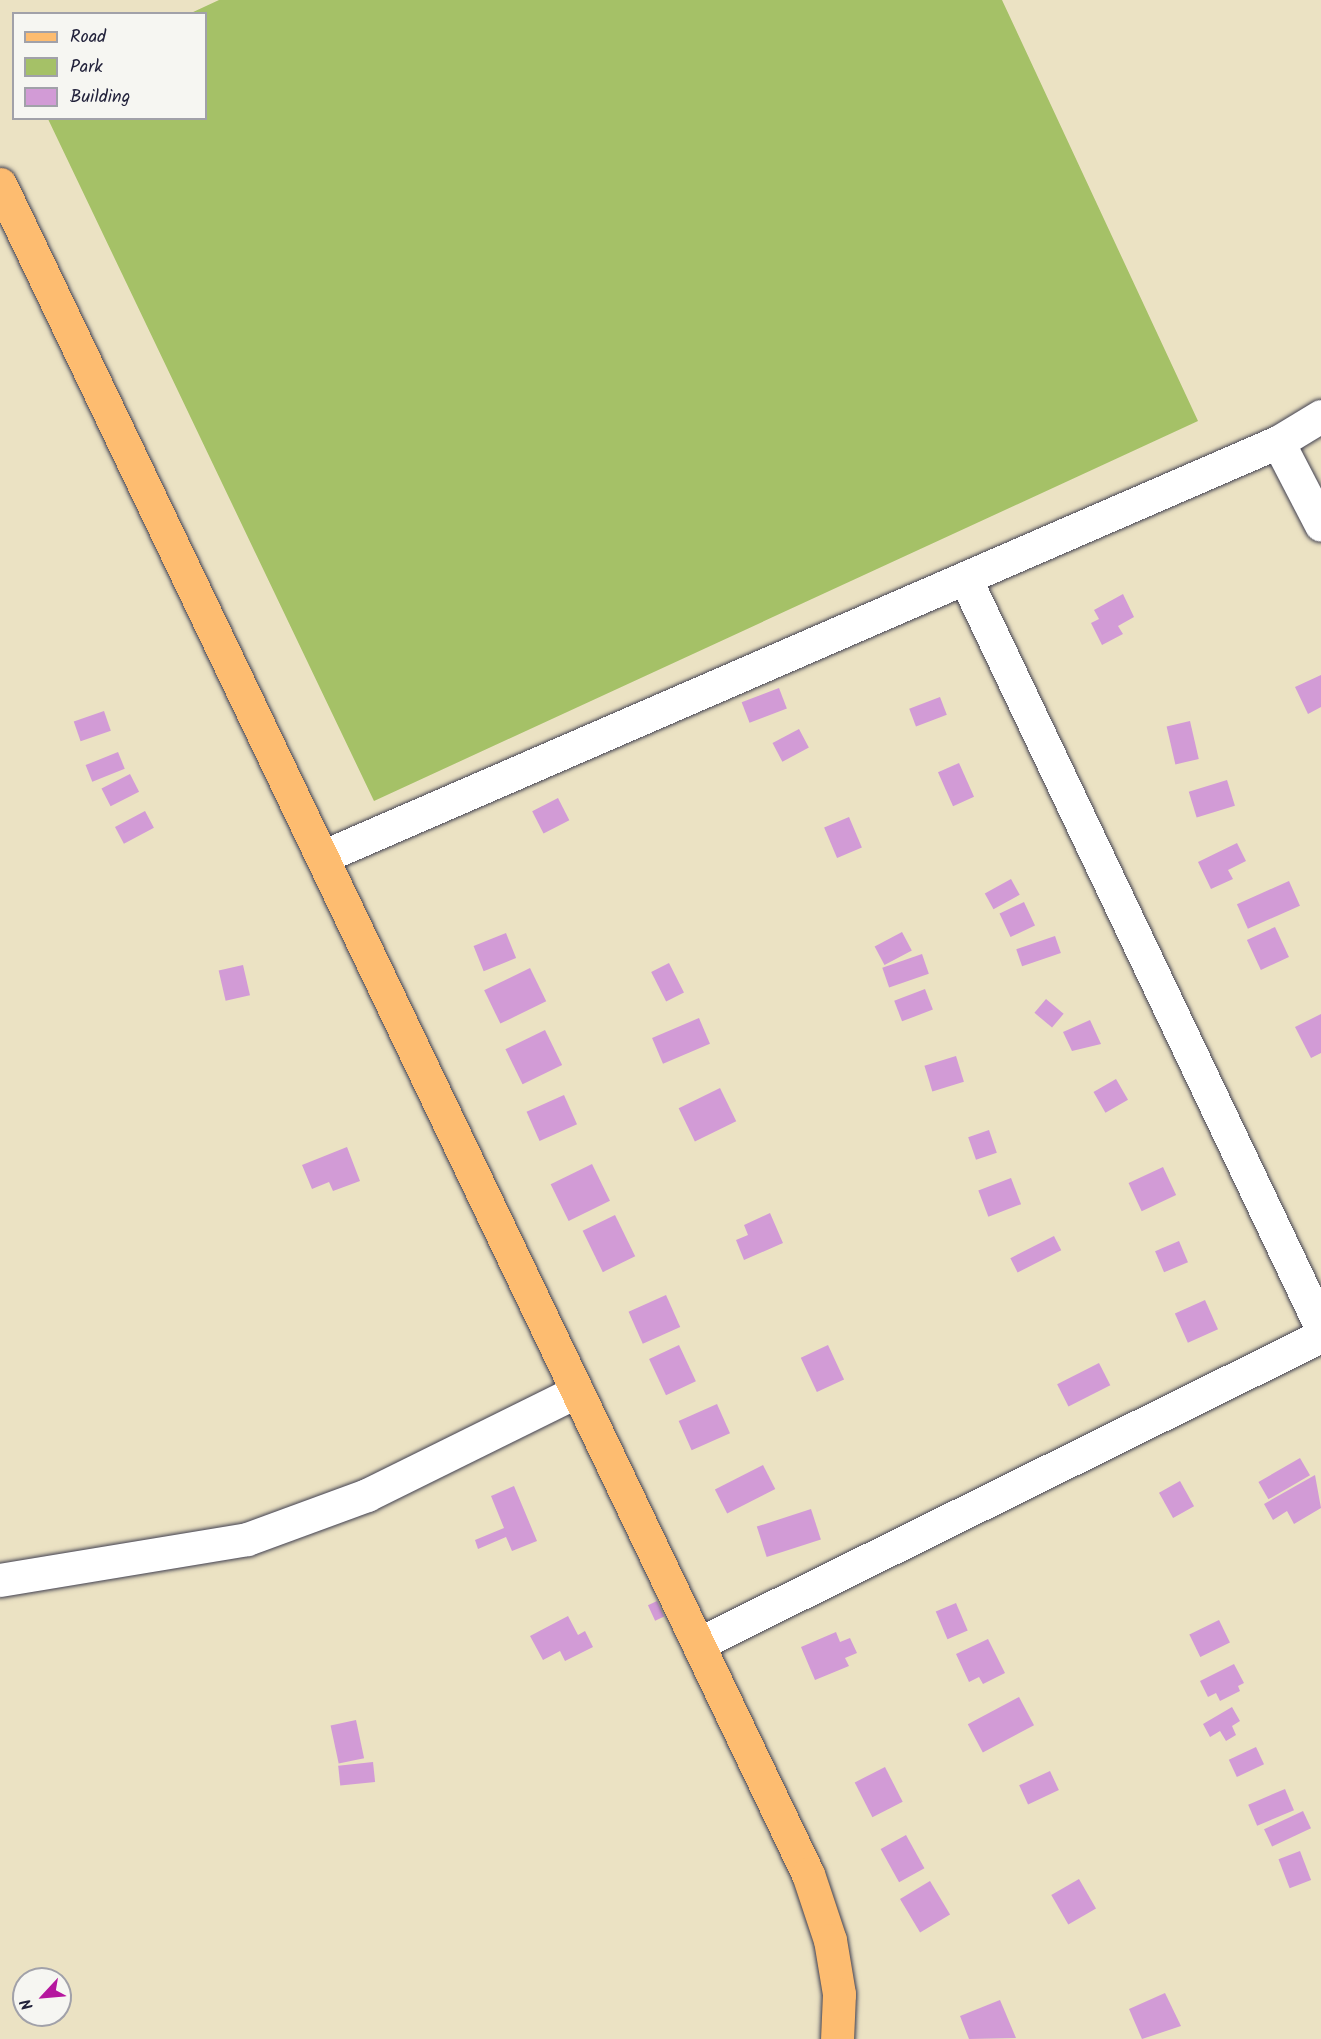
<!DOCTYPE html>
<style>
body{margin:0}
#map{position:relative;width:1321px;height:2039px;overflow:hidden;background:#ebe2c3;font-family:Kalam,sans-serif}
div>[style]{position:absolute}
.green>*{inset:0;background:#a5c167}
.building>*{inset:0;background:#d29bd6;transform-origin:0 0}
.roads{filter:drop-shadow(0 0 2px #403f4f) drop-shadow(0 0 2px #403f4f)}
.minor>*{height:33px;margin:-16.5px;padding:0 16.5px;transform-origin:16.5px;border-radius:16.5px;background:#fff}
.major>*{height:33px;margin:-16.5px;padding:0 16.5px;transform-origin:16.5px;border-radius:16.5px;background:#fdbc70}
span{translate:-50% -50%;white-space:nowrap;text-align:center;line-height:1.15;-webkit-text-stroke:5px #f6f6f2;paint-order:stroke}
.legend{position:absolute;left:12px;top:12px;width:195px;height:108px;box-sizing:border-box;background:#f6f6f2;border:2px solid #a1a1a9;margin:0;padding:8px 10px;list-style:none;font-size:18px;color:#22223b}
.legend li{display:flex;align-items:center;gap:12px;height:30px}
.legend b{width:30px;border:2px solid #a1a1a9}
.north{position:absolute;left:12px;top:1967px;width:60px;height:60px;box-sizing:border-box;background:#f6f6f2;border:2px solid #a1a1a9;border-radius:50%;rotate:244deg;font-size:16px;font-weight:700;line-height:24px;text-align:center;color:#22223b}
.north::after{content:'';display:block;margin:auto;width:21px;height:27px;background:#b5179e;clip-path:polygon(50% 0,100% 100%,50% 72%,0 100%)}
</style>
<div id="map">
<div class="green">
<i style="clip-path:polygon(219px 0,1002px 0,1198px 421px,374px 801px,48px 119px,206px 118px,206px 14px,191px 13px)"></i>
</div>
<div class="building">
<i style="clip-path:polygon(1123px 594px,1134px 617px,1118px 626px,1123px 634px,1102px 645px,1091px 623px,1099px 619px,1094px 610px)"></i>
<i style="clip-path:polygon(1321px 675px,1321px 707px,1308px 714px,1295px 687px)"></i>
<i style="left:779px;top:688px;width:22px;height:40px;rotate:69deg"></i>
<i style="left:940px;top:697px;width:19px;height:33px;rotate:69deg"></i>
<i style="left:104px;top:711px;width:21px;height:32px;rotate:71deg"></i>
<i style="left:1190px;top:721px;width:39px;height:24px;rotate:77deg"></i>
<i style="left:799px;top:729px;width:21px;height:30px;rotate:62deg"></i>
<i style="left:118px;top:752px;width:18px;height:35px;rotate:68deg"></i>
<i style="left:959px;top:763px;width:37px;height:23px;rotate:66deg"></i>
<i style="left:130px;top:774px;width:20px;height:32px;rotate:63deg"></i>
<i style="left:1227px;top:780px;width:27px;height:40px;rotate:73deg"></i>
<i style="left:558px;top:798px;width:25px;height:29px;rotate:63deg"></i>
<i style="left:145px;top:811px;width:19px;height:34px;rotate:62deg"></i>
<i style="left:849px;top:817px;width:33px;height:27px;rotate:67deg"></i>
<i style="clip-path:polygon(1237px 843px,1246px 861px,1228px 870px,1233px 879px,1211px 889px,1198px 862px)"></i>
<i style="left:1011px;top:879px;width:18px;height:30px;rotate:61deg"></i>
<i style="left:1289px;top:881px;width:27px;height:57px;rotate:66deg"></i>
<i style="left:1024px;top:902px;width:26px;height:27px;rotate:65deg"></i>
<i style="left:1275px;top:927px;width:33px;height:31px;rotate:65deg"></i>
<i style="left:902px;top:932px;width:21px;height:31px;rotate:62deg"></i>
<i style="left:506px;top:933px;width:27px;height:35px;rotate:68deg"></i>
<i style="left:1055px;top:936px;width:18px;height:41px;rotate:71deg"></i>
<i style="left:922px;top:954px;width:21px;height:42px;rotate:71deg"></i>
<i style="left:669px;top:963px;width:33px;height:20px;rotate:63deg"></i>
<i style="left:243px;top:965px;width:31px;height:25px;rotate:77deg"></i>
<i style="left:530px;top:968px;width:37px;height:51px;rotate:64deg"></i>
<i style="left:925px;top:989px;width:22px;height:33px;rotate:69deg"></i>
<i style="left:1046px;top:999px;width:23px;height:18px;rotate:40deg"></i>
<i style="clip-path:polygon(1321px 1014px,1321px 1053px,1311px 1058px,1295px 1027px)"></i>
<i style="left:699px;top:1018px;width:28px;height:51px;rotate:67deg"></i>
<i style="clip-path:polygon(1090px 1020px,1101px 1044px,1072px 1051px,1063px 1032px)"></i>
<i style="left:545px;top:1030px;width:39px;height:44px;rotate:64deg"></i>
<i style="left:956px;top:1056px;width:27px;height:33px;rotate:73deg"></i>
<i style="left:1116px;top:1079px;width:24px;height:26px;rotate:60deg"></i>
<i style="left:720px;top:1088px;width:37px;height:46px;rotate:64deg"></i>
<i style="left:564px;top:1095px;width:32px;height:41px;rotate:66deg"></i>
<i style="left:989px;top:1130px;width:24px;height:22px;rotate:71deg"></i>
<i style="clip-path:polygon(347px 1147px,360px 1181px,333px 1191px,329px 1182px,312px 1189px,302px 1165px)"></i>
<i style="left:592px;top:1164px;width:41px;height:46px;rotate:64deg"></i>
<i style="left:1163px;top:1167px;width:31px;height:38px;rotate:65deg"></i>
<i style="left:1011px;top:1178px;width:28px;height:35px;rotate:69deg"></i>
<i style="clip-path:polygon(770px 1213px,783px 1243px,744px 1260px,736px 1240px,748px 1235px,744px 1225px)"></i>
<i style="left:615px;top:1215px;width:46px;height:36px;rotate:64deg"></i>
<i style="left:1054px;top:1236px;width:16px;height:49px;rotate:63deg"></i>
<i style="left:1179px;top:1241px;width:23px;height:26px;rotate:67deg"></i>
<i style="left:666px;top:1295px;width:35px;height:41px;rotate:66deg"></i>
<i style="left:1205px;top:1300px;width:32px;height:33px;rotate:66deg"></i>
<i style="left:679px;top:1345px;width:40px;height:33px;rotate:65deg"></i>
<i style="left:828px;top:1345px;width:38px;height:30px;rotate:65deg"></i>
<i style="left:1099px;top:1363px;width:25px;height:47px;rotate:63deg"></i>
<i style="left:717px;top:1404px;width:32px;height:42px;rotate:66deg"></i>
<i style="left:1300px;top:1458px;width:20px;height:48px;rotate:60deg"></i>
<i style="left:763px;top:1465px;width:27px;height:54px;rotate:63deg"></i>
<i style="clip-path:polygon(1315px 1475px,1321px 1508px,1294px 1524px,1287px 1511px,1273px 1520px,1264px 1504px)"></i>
<i style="left:1180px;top:1481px;width:29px;height:24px;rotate:61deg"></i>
<i style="clip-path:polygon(514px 1486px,537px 1541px,512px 1551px,506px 1537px,478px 1549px,475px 1540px,504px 1528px,491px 1496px)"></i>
<i style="left:811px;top:1509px;width:32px;height:57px;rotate:72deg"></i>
<i style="left:657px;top:1601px;width:17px;height:10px;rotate:65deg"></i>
<i style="left:956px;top:1603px;width:30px;height:22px;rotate:67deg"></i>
<i style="clip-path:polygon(568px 1616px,578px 1635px,585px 1631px,593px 1647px,565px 1661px,560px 1651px,543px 1660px,530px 1636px)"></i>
<i style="left:1219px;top:1620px;width:25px;height:33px;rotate:64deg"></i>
<i style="clip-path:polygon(836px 1632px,840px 1642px,850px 1638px,857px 1653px,845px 1658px,849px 1666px,815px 1680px,801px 1647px)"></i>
<i style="clip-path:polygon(988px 1639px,1005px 1673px,983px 1684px,979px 1677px,969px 1682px,956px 1654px)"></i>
<i style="clip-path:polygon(1234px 1664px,1244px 1683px,1238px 1686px,1240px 1691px,1220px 1701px,1216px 1693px,1208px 1697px,1200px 1681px)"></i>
<i style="left:1019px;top:1697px;width:32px;height:58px;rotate:62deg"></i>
<i style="clip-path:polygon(1232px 1707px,1240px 1721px,1232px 1726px,1236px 1735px,1226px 1741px,1220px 1731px,1210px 1737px,1203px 1724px)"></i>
<i style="left:356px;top:1720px;width:39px;height:26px;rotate:78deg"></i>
<i style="left:1256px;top:1747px;width:19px;height:30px;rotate:65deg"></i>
<i style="left:373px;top:1762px;width:20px;height:35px;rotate:84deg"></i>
<i style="left:885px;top:1767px;width:39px;height:34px;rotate:63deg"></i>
<i style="left:1050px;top:1771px;width:21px;height:34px;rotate:65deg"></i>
<i style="left:1285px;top:1789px;width:23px;height:40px;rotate:67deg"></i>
<i style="left:1303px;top:1811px;width:19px;height:43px;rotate:65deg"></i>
<i style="left:906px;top:1835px;width:38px;height:29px;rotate:61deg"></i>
<i style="left:1300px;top:1851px;width:31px;height:23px;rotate:69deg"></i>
<i style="left:1079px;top:1879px;width:34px;height:32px;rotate:60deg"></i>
<i style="left:930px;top:1881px;width:39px;height:35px;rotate:59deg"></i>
<i style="clip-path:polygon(1165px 1993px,1181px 2026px,1142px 2039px,1129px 2009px)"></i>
<i style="clip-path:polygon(1000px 2000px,1016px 2038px,969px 2039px,960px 2016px)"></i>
</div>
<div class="roads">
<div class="minor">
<i style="left:1278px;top:442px;width:93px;rotate:62.6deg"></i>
<i style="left:965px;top:578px;width:829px;rotate:64.58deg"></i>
<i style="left:322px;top:857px;width:1042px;rotate:-23.47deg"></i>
<i style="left:1278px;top:442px;width:50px;rotate:-31.2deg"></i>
<i style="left:0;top:1580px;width:250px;rotate:-9.4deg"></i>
<i style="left:247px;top:1539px;width:128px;rotate:-20.1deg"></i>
<i style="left:367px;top:1495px;width:234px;rotate:-26.3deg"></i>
<i style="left:698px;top:1644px;width:695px;rotate:-26.31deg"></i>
</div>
<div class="major">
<i style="left:0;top:184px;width:1873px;rotate:64.45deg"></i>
<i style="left:808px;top:1874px;width:70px;rotate:71.6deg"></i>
<i style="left:830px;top:1940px;width:55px;rotate:80.5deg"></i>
<i style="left:839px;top:1994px;width:45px;rotate:92.5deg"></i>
</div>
</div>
<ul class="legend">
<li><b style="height:8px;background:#fdbc70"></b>Road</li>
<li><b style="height:16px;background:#a5c167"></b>Park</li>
<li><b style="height:16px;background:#d29bd6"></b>Building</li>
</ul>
<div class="north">N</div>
</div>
